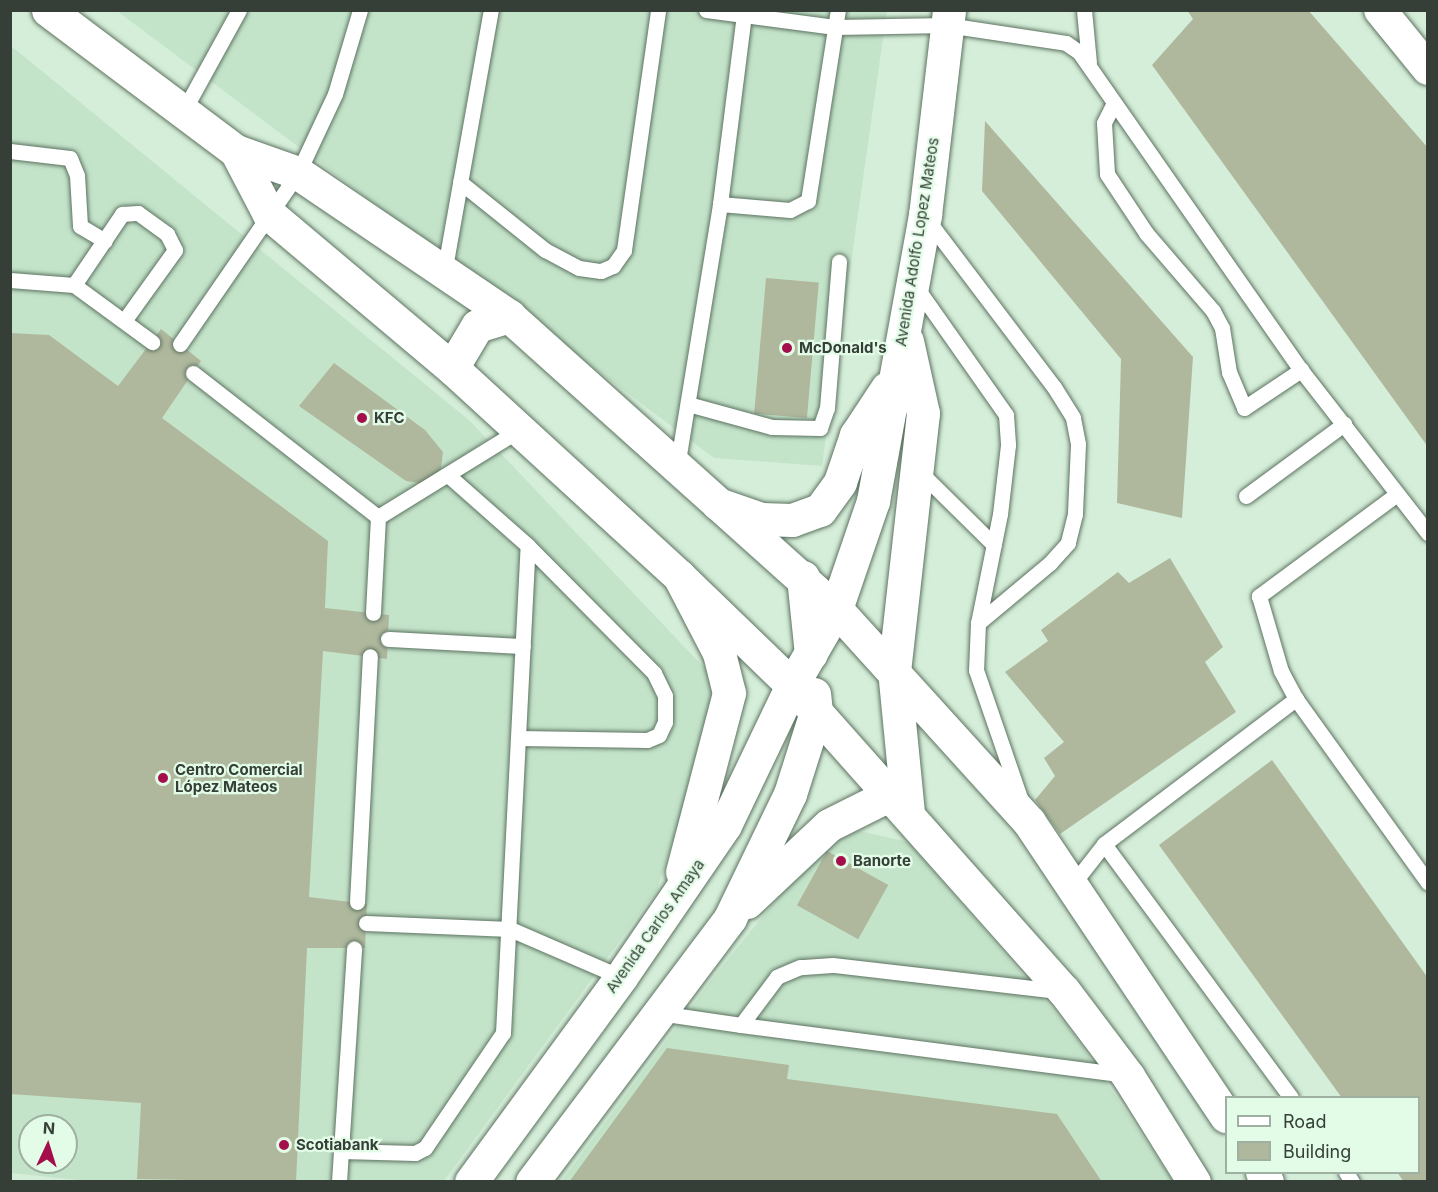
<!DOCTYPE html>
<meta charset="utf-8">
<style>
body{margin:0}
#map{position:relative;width:1438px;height:1192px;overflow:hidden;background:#d5eed9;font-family:Inter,sans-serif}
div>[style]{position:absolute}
.built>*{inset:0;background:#c4e4ca}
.building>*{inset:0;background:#afb89d;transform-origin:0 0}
.roads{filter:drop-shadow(0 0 2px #5d7361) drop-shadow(0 0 2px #5d7361)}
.service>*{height:15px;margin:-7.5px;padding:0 7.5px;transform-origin:7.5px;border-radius:7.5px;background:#fff}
.minor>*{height:32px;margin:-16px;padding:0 16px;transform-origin:16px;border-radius:16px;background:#fff}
.secondary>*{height:33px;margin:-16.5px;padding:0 16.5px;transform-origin:16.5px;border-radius:16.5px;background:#fff}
.primary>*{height:33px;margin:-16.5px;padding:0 16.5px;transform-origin:16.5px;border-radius:16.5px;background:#fff}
.dots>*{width:16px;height:16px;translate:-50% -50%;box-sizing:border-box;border:3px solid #e2fce7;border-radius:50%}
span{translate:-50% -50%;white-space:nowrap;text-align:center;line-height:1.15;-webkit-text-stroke:4.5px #e2fce7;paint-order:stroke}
.street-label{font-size:15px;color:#353f37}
.poi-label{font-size:15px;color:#353f37;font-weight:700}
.left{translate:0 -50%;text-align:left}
.frame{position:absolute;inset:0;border:12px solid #353f37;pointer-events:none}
.legend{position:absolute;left:1225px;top:1096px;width:195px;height:78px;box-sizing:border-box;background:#e2fce7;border:2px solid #9db0a1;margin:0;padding:8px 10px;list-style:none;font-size:18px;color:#353f37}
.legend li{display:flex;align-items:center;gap:12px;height:30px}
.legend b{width:30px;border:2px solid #9db0a1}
.north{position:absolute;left:18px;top:1114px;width:60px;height:60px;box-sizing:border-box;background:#e2fce7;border:2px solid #9db0a1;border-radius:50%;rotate:4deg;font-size:16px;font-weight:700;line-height:24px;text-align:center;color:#353f37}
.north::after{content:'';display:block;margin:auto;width:21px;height:27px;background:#a40e4b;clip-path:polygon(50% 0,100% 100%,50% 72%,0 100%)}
</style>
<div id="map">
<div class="built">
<i style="clip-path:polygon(117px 11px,887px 11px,822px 466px,714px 458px)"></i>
<i style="clip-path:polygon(evenodd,10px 45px,470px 421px,713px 677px,719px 697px,657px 890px,444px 1181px,97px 1182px,11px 1173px,10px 45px,30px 1126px,66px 1126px,66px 1162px,30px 1162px,30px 1126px)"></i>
<i style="clip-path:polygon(851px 829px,908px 842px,1073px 1033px,1173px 1181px,561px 1182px,713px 978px,829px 834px)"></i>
</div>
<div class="building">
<i style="clip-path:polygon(1187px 10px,1308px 10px,1428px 148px,1428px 447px,1152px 65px,1193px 19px)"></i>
<i style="clip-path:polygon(985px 121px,1193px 357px,1182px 518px,1117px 503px,1121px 359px,982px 191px)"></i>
<i style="left:766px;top:278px;width:53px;height:136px;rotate:5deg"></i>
<i style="clip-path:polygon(161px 329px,201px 361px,162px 418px,328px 541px,325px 608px,389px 615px,387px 659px,323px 651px,309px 897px,367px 904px,365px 948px,307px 948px,296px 1182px,137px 1179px,141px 1103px,10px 1094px,10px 333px,49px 335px,118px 386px)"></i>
<i style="clip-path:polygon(334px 363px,425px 430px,443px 452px,441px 468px,433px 479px,419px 483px,406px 481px,299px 406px)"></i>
<i style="clip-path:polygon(1170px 558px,1223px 647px,1205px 662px,1236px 712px,1060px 834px,1035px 800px,1055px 776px,1044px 758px,1064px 742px,1005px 672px,1048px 641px,1041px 630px,1118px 572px,1129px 583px)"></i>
<i style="clip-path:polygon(1272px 760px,1428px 978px,1428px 1182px,1404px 1182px,1397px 1172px,1418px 1172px,1418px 1098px,1342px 1098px,1159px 845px)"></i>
<i style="left:827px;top:851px;width:70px;height:62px;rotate:29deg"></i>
<i style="clip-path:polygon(667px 1048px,789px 1065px,787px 1079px,1057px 1114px,1102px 1182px,569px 1182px)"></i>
</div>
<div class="roads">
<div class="service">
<i style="left:706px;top:10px;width:130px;rotate:7.5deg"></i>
<i style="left:835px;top:27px;width:112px;rotate:-1deg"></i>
<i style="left:947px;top:25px;width:120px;rotate:8.6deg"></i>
<i style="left:1066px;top:43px;width:16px;rotate:35deg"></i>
<i style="left:1079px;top:52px;width:388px;rotate:55.1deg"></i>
<i style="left:1301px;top:370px;width:207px;rotate:52.1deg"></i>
<i style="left:1084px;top:10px;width:53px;rotate:84.6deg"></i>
<i style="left:1114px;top:103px;width:22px;rotate:117deg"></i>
<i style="left:1104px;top:123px;width:51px;rotate:86.6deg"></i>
<i style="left:1107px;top:174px;width:71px;rotate:56.5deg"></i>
<i style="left:1146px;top:233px;width:103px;rotate:49.3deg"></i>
<i style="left:1213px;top:311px;width:19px;rotate:62deg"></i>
<i style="left:1222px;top:328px;width:45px;rotate:81deg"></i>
<i style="left:1229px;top:372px;width:39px;rotate:67deg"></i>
<i style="left:1244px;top:408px;width:69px;rotate:-33.7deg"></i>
<i style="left:184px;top:110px;width:114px;rotate:-61.2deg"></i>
<i style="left:10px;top:151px;width:60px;rotate:6.7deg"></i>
<i style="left:70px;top:158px;width:18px;rotate:68deg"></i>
<i style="left:77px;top:175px;width:51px;rotate:86.6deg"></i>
<i style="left:80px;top:226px;width:29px;rotate:31deg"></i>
<i style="left:460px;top:182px;width:109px;rotate:38.7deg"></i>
<i style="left:545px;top:250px;width:38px;rotate:28deg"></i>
<i style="left:579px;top:268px;width:22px;rotate:8deg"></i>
<i style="left:601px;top:271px;width:13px;rotate:-23deg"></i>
<i style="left:613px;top:266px;width:19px;rotate:-55deg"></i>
<i style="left:624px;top:250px;width:242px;rotate:-81.9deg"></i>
<i style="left:720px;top:204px;width:70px;rotate:4.9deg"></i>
<i style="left:790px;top:210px;width:20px;rotate:-27deg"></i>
<i style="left:808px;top:201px;width:193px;rotate:-81.1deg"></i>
<i style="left:926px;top:218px;width:212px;rotate:52.9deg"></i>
<i style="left:1054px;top:387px;width:36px;rotate:58deg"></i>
<i style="left:1073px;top:418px;width:26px;rotate:79deg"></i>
<i style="left:1078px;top:444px;width:70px;rotate:92.5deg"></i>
<i style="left:1075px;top:514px;width:30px;rotate:104deg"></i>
<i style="left:1068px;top:543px;width:27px;rotate:132deg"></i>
<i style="left:1050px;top:563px;width:94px;rotate:140.2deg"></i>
<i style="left:978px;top:623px;width:47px;rotate:92.4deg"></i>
<i style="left:976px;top:670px;width:139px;rotate:71deg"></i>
<i style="left:444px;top:273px;width:267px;rotate:-79.9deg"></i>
<i style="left:10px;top:280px;width:64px;rotate:4.5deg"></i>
<i style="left:74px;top:285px;width:97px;rotate:36.2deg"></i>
<i style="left:914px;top:284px;width:160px;rotate:54.9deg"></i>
<i style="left:1006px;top:415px;width:30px;rotate:86deg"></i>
<i style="left:1008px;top:445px;width:69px;rotate:96.6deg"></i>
<i style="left:1000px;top:514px;width:111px;rotate:101.4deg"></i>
<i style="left:74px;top:285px;width:86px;rotate:-55.9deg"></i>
<i style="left:122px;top:214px;width:16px;rotate:-4deg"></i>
<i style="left:138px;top:213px;width:36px;rotate:36deg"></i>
<i style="left:167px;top:234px;width:18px;rotate:63deg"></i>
<i style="left:175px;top:250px;width:87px;rotate:125.7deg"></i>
<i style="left:180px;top:344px;width:208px;rotate:-55.4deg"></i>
<i style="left:298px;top:173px;width:87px;rotate:-64.9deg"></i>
<i style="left:335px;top:94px;width:88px;rotate:-73.4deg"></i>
<i style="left:193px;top:373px;width:234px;rotate:37.9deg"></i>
<i style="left:378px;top:517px;width:96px;rotate:93deg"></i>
<i style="left:688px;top:404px;width:87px;rotate:15.3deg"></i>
<i style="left:772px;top:427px;width:48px;rotate:1.2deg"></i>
<i style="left:820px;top:428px;width:21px;rotate:-71deg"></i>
<i style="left:827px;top:408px;width:147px;rotate:-85.3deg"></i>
<i style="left:677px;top:467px;width:266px;rotate:-80.7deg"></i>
<i style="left:720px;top:204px;width:192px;rotate:-82.8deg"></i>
<i style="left:919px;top:471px;width:105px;rotate:44.6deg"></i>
<i style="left:449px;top:476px;width:106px;rotate:41.5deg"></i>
<i style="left:528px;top:546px;width:179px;rotate:45.2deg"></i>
<i style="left:654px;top:673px;width:25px;rotate:64deg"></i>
<i style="left:665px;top:696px;width:26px;rotate:90deg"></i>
<i style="left:665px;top:722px;width:14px;rotate:115deg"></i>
<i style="left:659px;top:735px;width:13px;rotate:157deg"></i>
<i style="left:647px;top:740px;width:128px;rotate:-179.1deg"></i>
<i style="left:1397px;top:494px;width:172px;rotate:143.5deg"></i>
<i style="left:1259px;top:596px;width:78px;rotate:73.7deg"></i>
<i style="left:1281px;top:671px;width:32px;rotate:62deg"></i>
<i style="left:1296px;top:699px;width:226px;rotate:54.3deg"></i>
<i style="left:1246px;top:496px;width:122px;rotate:-36.3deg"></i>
<i style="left:378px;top:517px;width:166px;rotate:-31.7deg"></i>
<i style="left:388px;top:639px;width:135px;rotate:3deg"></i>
<i style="left:1104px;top:844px;width:315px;rotate:53.6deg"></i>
<i style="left:1072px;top:885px;width:52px;rotate:-52deg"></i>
<i style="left:1104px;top:844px;width:241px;rotate:-37.1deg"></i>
<i style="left:357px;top:902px;width:246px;rotate:-87deg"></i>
<i style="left:366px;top:923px;width:144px;rotate:2.4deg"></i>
<i style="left:510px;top:929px;width:121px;rotate:23.4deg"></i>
<i style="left:1058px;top:991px;width:227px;rotate:-173.4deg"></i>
<i style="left:832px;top:965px;width:32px;rotate:176deg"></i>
<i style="left:800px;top:967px;width:25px;rotate:157deg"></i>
<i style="left:777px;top:977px;width:60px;rotate:126.9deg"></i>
<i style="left:741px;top:1025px;width:387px;rotate:7.4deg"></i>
<i style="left:659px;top:1013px;width:83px;rotate:8.3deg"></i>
<i style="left:341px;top:1151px;width:74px;rotate:1.5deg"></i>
<i style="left:415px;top:1153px;width:11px;rotate:-27deg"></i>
<i style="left:425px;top:1148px;width:139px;rotate:-55.9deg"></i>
<i style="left:503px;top:1033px;width:488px;rotate:-87.1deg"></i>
<i style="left:1346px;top:1172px;width:12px;rotate:59deg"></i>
<i style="left:339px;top:1182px;width:234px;rotate:-86.3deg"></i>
</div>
<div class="minor">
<i style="left:1380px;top:10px;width:76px;rotate:50.9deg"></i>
</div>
<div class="secondary">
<i style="left:48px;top:10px;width:235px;rotate:36.9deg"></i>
<i style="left:236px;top:151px;width:66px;rotate:19.5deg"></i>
<i style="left:298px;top:173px;width:255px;rotate:34.1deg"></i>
<i style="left:509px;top:316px;width:439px;rotate:41.9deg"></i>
<i style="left:236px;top:151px;width:71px;rotate:62.4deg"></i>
<i style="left:269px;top:214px;width:239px;rotate:40.1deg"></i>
<i style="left:452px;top:368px;width:308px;rotate:42.5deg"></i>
<i style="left:679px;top:576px;width:157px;rotate:44deg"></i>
<i style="left:452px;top:368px;width:49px;rotate:-59.2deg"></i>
<i style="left:477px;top:326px;width:34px;rotate:-17deg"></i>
<i style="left:803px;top:577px;width:77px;rotate:84.1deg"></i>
</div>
<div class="primary">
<i style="left:907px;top:341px;width:74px;rotate:77.5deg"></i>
<i style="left:923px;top:413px;width:259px;rotate:96.4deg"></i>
<i style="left:894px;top:670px;width:144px;rotate:84.4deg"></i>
<i style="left:718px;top:504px;width:46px;rotate:19.2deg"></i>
<i style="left:761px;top:519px;width:31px;rotate:2deg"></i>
<i style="left:792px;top:520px;width:30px;rotate:-20deg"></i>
<i style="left:820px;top:510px;width:34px;rotate:-54deg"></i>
<i style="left:840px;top:482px;width:50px;rotate:-71.2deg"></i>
<i style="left:856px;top:435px;width:56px;rotate:-56.6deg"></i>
<i style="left:679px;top:576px;width:87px;rotate:62.5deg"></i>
<i style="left:719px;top:653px;width:41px;rotate:76deg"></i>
<i style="left:729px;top:693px;width:185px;rotate:104.7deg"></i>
<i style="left:836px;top:609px;width:287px;rotate:47.8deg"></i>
<i style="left:1029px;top:822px;width:354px;rotate:56.2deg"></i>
<i style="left:792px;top:685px;width:409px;rotate:48.4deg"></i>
<i style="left:1064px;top:991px;width:106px;rotate:53deg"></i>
<i style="left:1128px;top:1076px;width:125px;rotate:58.1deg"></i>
<i style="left:747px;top:902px;width:112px;rotate:-43.2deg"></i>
<i style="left:829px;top:825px;width:67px;rotate:-26.6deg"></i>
<i style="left:1262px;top:1172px;width:11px;rotate:63deg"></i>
<i style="left:471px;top:1182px;width:254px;rotate:-53.8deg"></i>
<i style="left:621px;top:977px;width:184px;rotate:-55.6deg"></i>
<i style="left:725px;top:825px;width:155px;rotate:-64.4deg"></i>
<i style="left:792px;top:685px;width:88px;rotate:-59.9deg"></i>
<i style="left:836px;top:609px;width:114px;rotate:-71.1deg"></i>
<i style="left:873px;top:501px;width:291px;rotate:-79.7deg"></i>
<i style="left:925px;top:215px;width:206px;rotate:-83.3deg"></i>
<i style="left:532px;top:1182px;width:330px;rotate:-53.1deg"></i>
<i style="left:730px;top:918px;width:138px;rotate:-64.2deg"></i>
<i style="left:790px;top:794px;width:86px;rotate:-72.4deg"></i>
<i style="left:816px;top:712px;width:18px;rotate:-96deg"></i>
</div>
</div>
<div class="dots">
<i style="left:787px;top:348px;background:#a40e4b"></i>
<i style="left:362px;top:418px;background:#a40e4b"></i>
<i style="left:163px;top:778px;background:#a40e4b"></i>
<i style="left:841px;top:861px;background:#a40e4b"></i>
<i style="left:284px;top:1145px;background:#a40e4b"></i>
</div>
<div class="street-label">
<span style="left:917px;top:242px;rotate:-81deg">Avenida Adolfo Lopez Mateos</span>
<span style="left:655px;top:926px;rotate:-55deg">Avenida Carlos Amaya</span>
</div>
<div class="poi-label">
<span class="left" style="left:799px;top:348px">McDonald's</span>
<span class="left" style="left:374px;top:418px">KFC</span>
<span class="left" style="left:175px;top:778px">Centro Comercial<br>López Mateos</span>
<span class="left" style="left:853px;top:861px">Banorte</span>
<span class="left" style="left:296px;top:1145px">Scotiabank</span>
</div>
<div class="frame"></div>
<ul class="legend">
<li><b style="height:8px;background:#fff"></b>Road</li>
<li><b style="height:16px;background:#afb89d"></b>Building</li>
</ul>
<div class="north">N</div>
</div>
